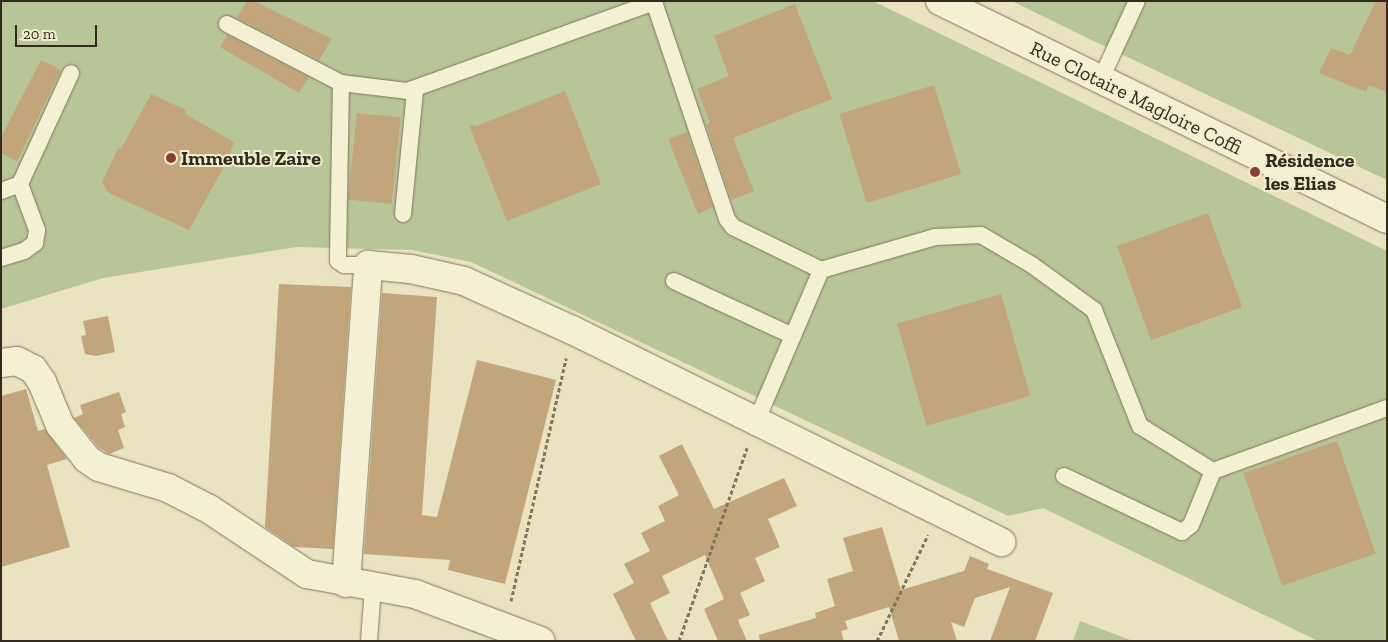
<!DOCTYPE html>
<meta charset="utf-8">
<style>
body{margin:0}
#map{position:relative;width:1388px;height:642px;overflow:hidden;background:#e9e3c2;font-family:"Zilla Slab",serif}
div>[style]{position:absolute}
.green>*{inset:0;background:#b8c598}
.building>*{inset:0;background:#c3a57c;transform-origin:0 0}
.path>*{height:3px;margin-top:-1.5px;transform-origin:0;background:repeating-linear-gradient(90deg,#80755b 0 4px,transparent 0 6.5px)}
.roads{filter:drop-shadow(0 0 1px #80755b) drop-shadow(0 0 1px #80755b)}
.service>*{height:16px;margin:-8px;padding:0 8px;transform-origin:8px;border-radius:8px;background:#f4f0d4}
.minor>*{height:28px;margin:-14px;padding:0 14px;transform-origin:14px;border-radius:14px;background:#f4f0d4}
.dots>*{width:14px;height:14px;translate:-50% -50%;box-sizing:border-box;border:2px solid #f1edd1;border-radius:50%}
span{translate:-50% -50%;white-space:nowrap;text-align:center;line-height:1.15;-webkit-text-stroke:4px #f1edd1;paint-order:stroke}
.street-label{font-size:20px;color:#322b1e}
.poi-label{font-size:20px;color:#322b1e;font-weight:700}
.left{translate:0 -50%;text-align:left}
.frame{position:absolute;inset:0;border:2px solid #322b1e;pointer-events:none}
.scale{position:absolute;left:15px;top:25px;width:82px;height:22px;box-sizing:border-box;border:2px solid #322b1e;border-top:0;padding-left:6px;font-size:15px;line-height:18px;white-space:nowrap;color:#322b1e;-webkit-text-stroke:4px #f1edd1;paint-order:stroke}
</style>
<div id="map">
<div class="green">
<i style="clip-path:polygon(1px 1px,873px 1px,1387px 251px,1387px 641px,1318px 641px,1043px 508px,1008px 516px,471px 262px,412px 250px,296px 247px,103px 278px,1px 309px)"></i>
<i style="clip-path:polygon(1012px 1px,1387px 1px,1387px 180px,1083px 36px)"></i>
<i style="clip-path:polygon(1080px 621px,1133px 641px,1073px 641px)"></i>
</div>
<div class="building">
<i style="clip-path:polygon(247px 1px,254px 1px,332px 39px,319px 60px,237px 18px)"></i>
<i style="clip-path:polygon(1376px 1px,1387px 1px,1387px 92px,1369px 85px,1366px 92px,1319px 73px,1331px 48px,1350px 55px)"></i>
<i style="clip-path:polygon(795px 4px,832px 99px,733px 138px,754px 191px,731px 200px,706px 124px,710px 123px,697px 89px,729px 76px,714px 36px)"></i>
<i style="clip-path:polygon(227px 35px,309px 77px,299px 93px,220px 47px)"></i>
<i style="clip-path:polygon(41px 60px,61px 70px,17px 161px,1px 153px,1px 137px)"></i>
<i style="left:934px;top:85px;width:93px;height:99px;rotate:73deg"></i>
<i style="clip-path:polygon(565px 91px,601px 184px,507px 221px,469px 125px,476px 126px)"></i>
<i style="clip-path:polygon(151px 94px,186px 110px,185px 114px,234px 142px,226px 163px,189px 230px,109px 193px,102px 183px,118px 148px,121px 149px)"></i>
<i style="left:357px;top:113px;width:44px;height:87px;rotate:6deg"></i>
<i style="clip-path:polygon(687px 132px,713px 207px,698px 214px,668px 139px)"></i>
<i style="left:1208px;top:213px;width:100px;height:97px;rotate:70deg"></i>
<i style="clip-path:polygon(279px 284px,351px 287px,333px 549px,294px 547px,265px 527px)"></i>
<i style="clip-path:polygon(382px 293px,437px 297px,422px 515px,437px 517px,477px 360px,556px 380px,505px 584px,448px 570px,450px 560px,364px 554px)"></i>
<i style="left:1001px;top:294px;width:106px;height:108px;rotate:74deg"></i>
<i style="clip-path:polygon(108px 316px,115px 352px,96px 356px,85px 354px,81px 336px,86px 335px,83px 321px)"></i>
<i style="clip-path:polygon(26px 389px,38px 431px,45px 429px,67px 459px,47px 465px,70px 547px,1px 567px,1px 396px)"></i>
<i style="clip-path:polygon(119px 392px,126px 412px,121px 414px,125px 427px,118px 430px,124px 448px,109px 454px,98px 447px,74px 418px,83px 414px,80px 405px)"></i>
<i style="left:1337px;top:441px;width:119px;height:99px;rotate:71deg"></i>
<i style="clip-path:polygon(682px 444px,714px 509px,784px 478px,797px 506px,768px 519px,780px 547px,755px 558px,765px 581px,740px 593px,750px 615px,738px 620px,747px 641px,718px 641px,704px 609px,724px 599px,705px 555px,662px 576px,670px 593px,650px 603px,668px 641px,636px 641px,613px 594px,634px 583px,624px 564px,650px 551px,641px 533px,665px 521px,658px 506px,679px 495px,659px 456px)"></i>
<i style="clip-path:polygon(882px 527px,901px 590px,964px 571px,970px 556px,989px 564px,987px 569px,1053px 593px,1035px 641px,990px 641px,1010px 587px,975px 598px,964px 627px,951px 622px,957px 641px,899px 641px,889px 607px,845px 621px,848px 629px,841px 631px,844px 641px,760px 641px,759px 635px,816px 618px,815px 613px,835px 606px,827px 579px,853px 571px,843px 538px)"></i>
</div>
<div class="path">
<i style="left:511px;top:601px;width:249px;rotate:-77.2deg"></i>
<i style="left:679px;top:641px;width:205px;rotate:-70.6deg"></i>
<i style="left:877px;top:641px;width:118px;rotate:-64.3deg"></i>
</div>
<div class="roads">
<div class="service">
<i style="left:227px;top:24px;width:128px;rotate:27.4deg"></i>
<i style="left:341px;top:83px;width:66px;rotate:6.9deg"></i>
<i style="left:407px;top:91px;width:263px;rotate:-19.8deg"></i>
<i style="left:654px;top:2px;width:229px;rotate:71.4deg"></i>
<i style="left:727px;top:219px;width:10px;rotate:53deg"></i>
<i style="left:733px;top:227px;width:98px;rotate:26deg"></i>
<i style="left:821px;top:270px;width:119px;rotate:-16.1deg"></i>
<i style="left:935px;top:237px;width:46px;rotate:-2.5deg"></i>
<i style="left:981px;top:235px;width:59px;rotate:30.5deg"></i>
<i style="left:1032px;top:265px;width:77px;rotate:36deg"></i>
<i style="left:1094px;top:310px;width:125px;rotate:68.4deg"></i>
<i style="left:1140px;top:426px;width:86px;rotate:31.7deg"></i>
<i style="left:1100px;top:81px;width:88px;rotate:-65.2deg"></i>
<i style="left:341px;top:83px;width:178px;rotate:91deg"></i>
<i style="left:338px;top:261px;width:7px;rotate:34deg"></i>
<i style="left:344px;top:265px;width:24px"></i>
<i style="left:1px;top:191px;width:20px;rotate:-20deg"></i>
<i style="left:20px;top:184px;width:122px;rotate:-65.3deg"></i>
<i style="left:403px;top:214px;width:124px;rotate:-84.4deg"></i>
<i style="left:1px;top:258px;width:24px;rotate:-17deg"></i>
<i style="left:24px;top:251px;width:14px;rotate:-36deg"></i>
<i style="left:35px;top:243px;width:13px;rotate:-81deg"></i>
<i style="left:37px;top:230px;width:49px;rotate:-110.3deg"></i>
<i style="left:674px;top:281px;width:131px;rotate:24.8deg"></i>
<i style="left:756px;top:422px;width:165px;rotate:-66.8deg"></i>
<i style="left:1064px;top:476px;width:131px;rotate:25.4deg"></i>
<i style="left:1182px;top:532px;width:11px;rotate:-38deg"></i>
<i style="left:1191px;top:525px;width:58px;rotate:-67.8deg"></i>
<i style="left:1213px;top:471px;width:185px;rotate:-19.9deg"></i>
<i style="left:369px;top:641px;width:54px;rotate:-85.8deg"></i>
</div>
<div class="minor">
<i style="left:940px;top:1px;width:497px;rotate:26deg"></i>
<i style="left:1px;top:363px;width:16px;rotate:-7deg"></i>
<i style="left:17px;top:361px;width:18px;rotate:27deg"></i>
<i style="left:33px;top:369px;width:16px;rotate:55deg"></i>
<i style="left:42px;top:382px;width:47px;rotate:67.3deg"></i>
<i style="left:60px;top:425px;width:43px;rotate:51.5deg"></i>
<i style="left:87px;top:459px;width:14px;rotate:34deg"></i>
<i style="left:99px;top:467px;width:72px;rotate:16.9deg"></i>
<i style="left:168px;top:488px;width:46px;rotate:27.1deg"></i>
<i style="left:209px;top:509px;width:118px;rotate:33.6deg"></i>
<i style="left:307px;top:574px;width:110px;rotate:10.5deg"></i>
<i style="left:415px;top:594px;width:134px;rotate:20.5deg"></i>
<i style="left:346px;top:583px;width:319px;rotate:-86deg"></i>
<i style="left:368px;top:265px;width:43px;rotate:5.3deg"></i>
<i style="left:411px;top:269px;width:54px;rotate:12.8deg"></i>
<i style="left:464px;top:281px;width:119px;rotate:24.4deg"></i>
<i style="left:572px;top:330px;width:479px;rotate:26.3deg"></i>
</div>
</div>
<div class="dots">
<i style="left:171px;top:158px;background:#894032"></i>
<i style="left:1255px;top:172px;background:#894032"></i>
</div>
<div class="street-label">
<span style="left:1136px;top:98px;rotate:26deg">Rue Clotaire Magloire Coffi</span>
</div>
<div class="poi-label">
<span class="left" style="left:181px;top:158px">Immeuble Zaire</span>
<span class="left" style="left:1265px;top:172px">Résidence<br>les Elias</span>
</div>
<div class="frame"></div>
<div class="scale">20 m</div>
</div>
